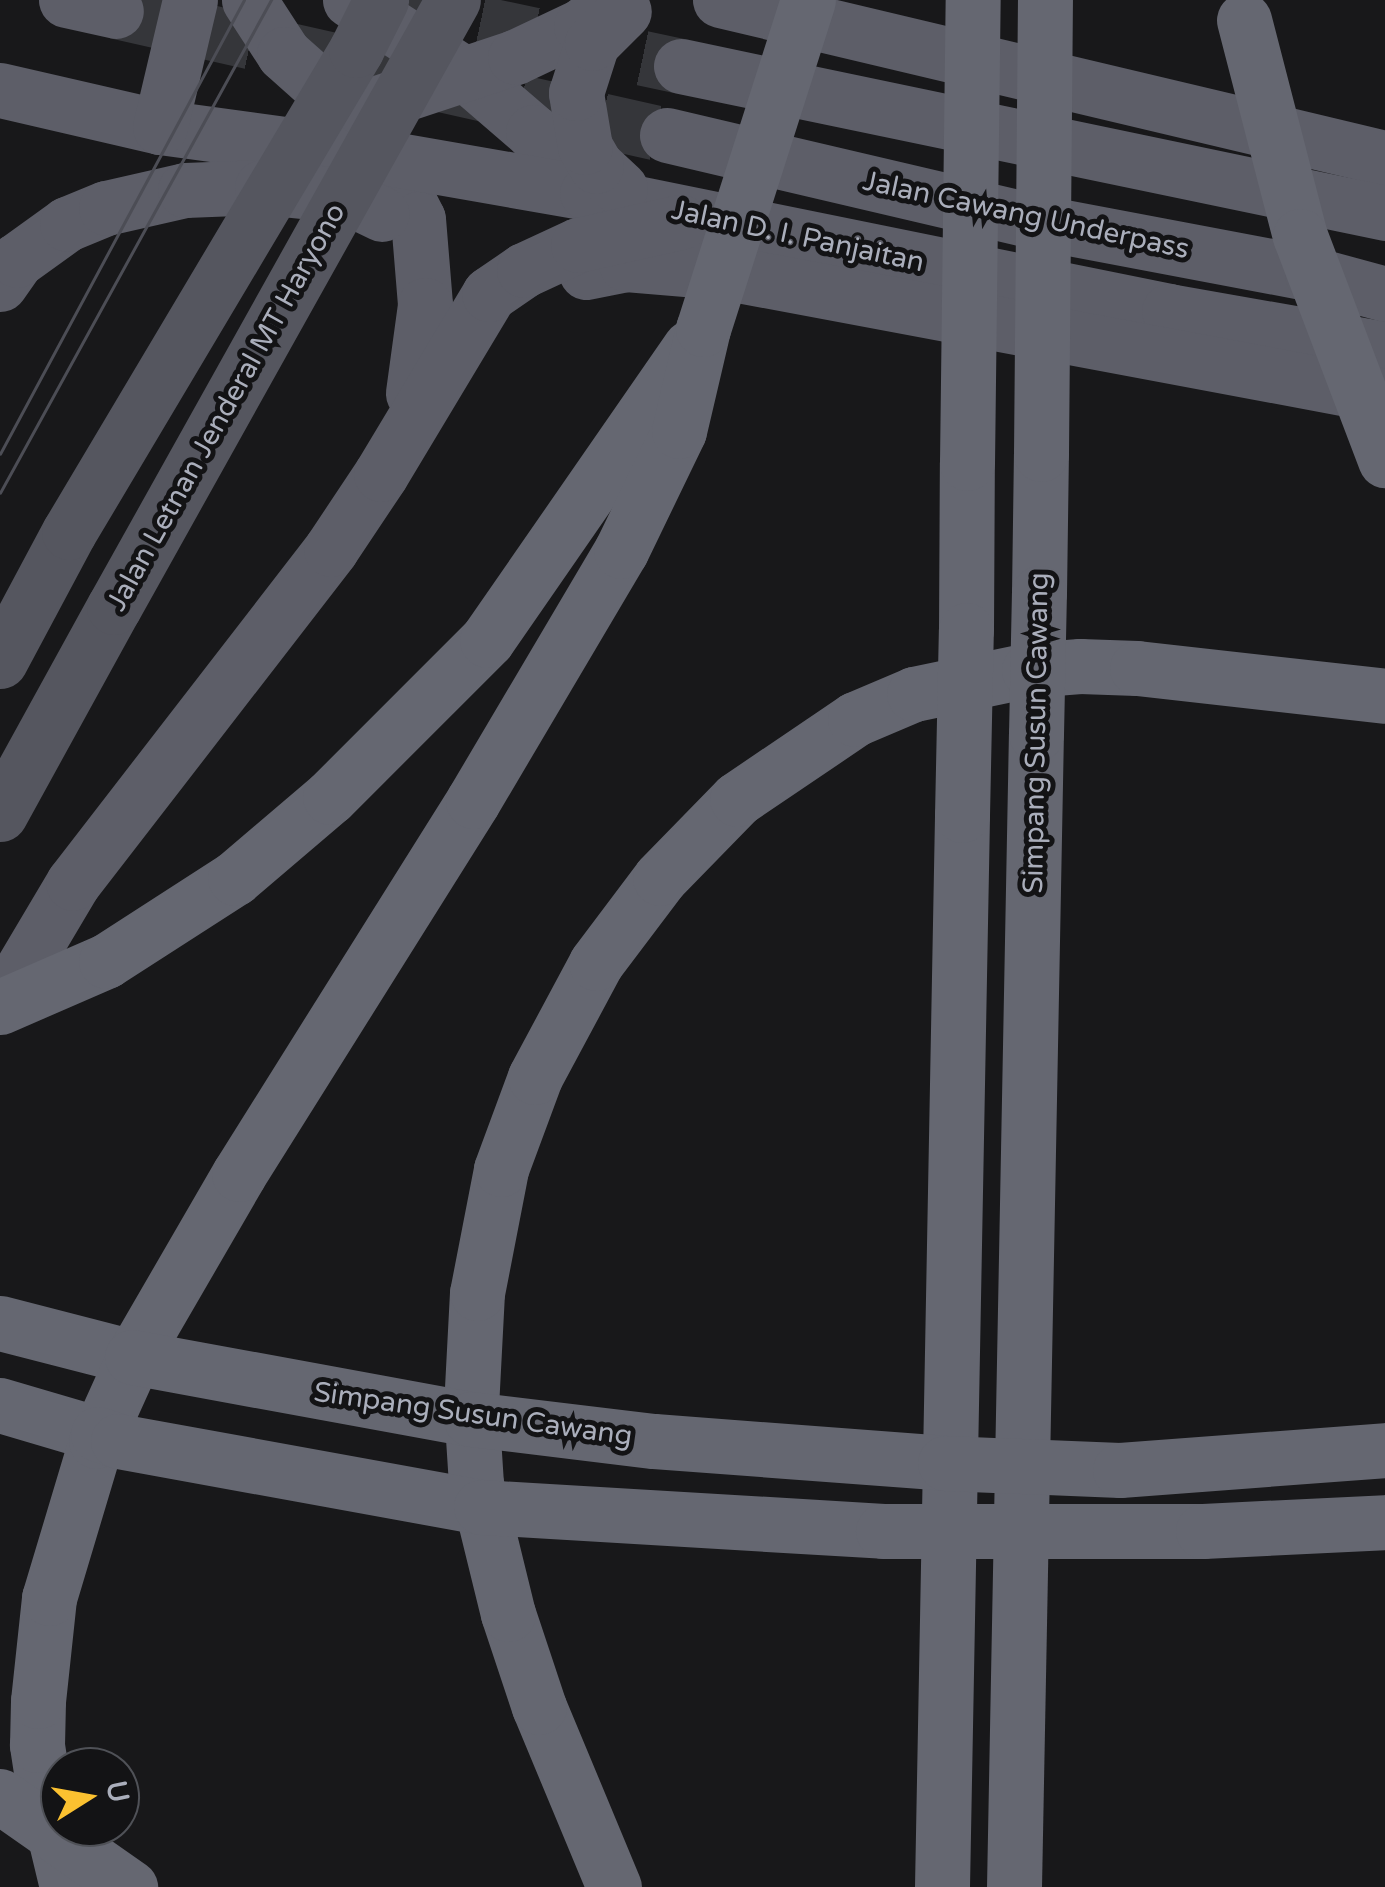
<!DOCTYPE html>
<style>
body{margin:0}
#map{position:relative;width:1385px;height:1887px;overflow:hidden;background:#18181a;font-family:"Varela Round",sans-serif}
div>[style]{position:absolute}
.trunk-tunnel>*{height:55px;margin-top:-27.5px;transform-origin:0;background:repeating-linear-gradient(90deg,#35363a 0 55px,transparent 0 83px)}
.primary>*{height:55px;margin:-27.5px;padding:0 27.5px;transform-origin:27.5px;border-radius:27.5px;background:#55565f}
.trunk>*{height:55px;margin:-27.5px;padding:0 27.5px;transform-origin:27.5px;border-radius:27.5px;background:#5d5e68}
.motorway>*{height:55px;margin:-27.5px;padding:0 27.5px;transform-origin:27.5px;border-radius:27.5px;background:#656771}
.tram>*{height:2.5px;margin:-1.25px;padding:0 1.25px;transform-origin:1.25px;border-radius:1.25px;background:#4c4d55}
.primary-bridge>*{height:55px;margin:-27.5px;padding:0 27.5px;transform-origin:27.5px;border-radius:27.5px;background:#55565f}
.motorway-bridge>*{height:55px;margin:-27.5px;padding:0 27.5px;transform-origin:27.5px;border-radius:27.5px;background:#656771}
span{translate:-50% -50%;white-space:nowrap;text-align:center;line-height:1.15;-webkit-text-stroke:10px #131315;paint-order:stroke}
.street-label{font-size:28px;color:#aaaebb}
.north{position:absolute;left:40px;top:1747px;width:100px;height:100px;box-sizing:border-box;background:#131315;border:2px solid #4f5157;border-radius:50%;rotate:79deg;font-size:28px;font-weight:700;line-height:40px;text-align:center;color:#aaaebb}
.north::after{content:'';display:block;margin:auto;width:35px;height:45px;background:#fbc130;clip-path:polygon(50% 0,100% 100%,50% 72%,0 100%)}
</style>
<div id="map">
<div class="trunk-tunnel">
<i style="left:399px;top:6px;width:288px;rotate:12deg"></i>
<i style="left:116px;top:11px;width:565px;rotate:12.68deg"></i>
</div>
<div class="primary">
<i style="left:0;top:661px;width:146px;rotate:-61.9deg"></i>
<i style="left:0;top:814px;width:236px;rotate:-61.2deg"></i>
</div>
<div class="trunk">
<i style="left:66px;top:0;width:51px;rotate:12.4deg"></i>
<i style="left:249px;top:0;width:64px;rotate:57.1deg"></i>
<i style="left:284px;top:54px;width:87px;rotate:41.7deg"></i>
<i style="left:349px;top:112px;width:60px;rotate:50.4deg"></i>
<i style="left:387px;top:158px;width:68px;rotate:63.1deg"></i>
<i style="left:418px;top:219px;width:86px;rotate:85.3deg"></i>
<i style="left:425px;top:305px;width:89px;rotate:97.8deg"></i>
<i style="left:350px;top:0;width:140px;rotate:32.8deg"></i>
<i style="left:468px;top:76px;width:86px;rotate:40.7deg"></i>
<i style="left:533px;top:132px;width:81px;rotate:48.5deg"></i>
<i style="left:720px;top:0;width:684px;rotate:13.37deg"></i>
<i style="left:681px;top:66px;width:719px;rotate:11.79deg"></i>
<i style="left:0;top:90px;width:164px;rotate:13deg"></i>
<i style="left:160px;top:127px;width:229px;rotate:7.8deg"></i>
<i style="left:387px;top:158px;width:203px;rotate:9.9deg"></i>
<i style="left:587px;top:193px;width:594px;rotate:11.46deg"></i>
<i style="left:1169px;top:311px;width:219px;rotate:10deg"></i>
<i style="left:362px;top:108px;width:161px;rotate:-18.4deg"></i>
<i style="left:515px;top:57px;width:73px;rotate:-25.2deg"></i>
<i style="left:581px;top:26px;width:43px;rotate:-37.4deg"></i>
<i style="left:160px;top:127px;width:130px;rotate:-76.7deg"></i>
<i style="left:667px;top:135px;width:386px;rotate:13.2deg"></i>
<i style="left:1043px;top:223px;width:274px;rotate:10.7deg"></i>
<i style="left:1312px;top:274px;width:76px;rotate:15.3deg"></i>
<i style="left:620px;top:188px;width:33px;rotate:-137deg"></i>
<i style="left:596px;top:166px;width:22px;rotate:-120deg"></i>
<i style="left:585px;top:147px;width:55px;rotate:-99.5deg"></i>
<i style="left:576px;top:93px;width:52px;rotate:-72.3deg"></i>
<i style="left:592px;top:43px;width:45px;rotate:-45deg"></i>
<i style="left:586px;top:272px;width:41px;rotate:-11.3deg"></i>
<i style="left:626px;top:264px;width:96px;rotate:4.8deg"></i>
<i style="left:722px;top:272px;width:674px;rotate:10.59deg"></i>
<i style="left:0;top:284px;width:29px;rotate:-55deg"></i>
<i style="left:17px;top:260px;width:62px;rotate:-35.8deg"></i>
<i style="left:67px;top:224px;width:42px;rotate:-22.3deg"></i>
<i style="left:106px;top:208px;width:81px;rotate:-12.8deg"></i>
<i style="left:185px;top:190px;width:77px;rotate:-2.2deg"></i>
<i style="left:262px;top:187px;width:59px;rotate:5.8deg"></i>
<i style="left:321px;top:193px;width:31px;rotate:11deg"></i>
<i style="left:351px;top:199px;width:34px;rotate:26deg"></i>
<i style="left:0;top:1006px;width:143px;rotate:-59.3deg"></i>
<i style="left:73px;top:883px;width:422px;rotate:-52.3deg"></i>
<i style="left:331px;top:549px;width:90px;rotate:-56.3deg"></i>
<i style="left:381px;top:474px;width:210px;rotate:-59deg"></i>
<i style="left:489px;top:294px;width:42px;rotate:-34.4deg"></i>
<i style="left:524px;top:270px;width:60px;rotate:-24.8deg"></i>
<i style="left:578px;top:245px;width:105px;rotate:-12.7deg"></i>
</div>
<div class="motorway">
<i style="left:1039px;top:593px;width:139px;rotate:-89.2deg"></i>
<i style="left:966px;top:630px;width:167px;rotate:-89.7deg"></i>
<i style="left:0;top:1007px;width:116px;rotate:-23.5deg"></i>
<i style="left:106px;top:961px;width:153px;rotate:-32.8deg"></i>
<i style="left:235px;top:878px;width:125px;rotate:-40.5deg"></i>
<i style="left:330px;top:797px;width:222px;rotate:-45deg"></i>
<i style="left:487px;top:640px;width:356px;rotate:-55.3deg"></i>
<i style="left:0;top:1323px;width:136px;rotate:14.4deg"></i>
<i style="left:0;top:1405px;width:102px;rotate:16.5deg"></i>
<i style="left:67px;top:1887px;width:99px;rotate:-103.5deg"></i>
<i style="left:44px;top:1791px;width:47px;rotate:-98.7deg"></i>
<i style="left:37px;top:1745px;width:44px;rotate:-88.7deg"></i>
<i style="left:38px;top:1701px;width:104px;rotate:-83.9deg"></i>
<i style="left:49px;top:1598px;width:164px;rotate:-73.3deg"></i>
<i style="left:96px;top:1441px;width:100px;rotate:-65.7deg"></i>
<i style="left:137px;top:1350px;width:203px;rotate:-59.9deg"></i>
<i style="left:239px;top:1174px;width:440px;rotate:-57.9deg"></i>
<i style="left:473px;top:801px;width:291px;rotate:-59.4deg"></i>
<i style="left:621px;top:551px;width:133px;rotate:-64.2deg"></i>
<i style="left:679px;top:431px;width:105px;rotate:-76.8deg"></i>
<i style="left:614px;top:1887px;width:195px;rotate:-112.6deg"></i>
<i style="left:539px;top:1707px;width:98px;rotate:-108.4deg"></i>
<i style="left:508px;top:1614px;width:134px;rotate:-103.8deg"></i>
<i style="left:476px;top:1484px;width:77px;rotate:-93.7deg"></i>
<i style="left:471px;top:1407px;width:114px;rotate:-87deg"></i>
<i style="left:477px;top:1293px;width:126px;rotate:-79deg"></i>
<i style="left:501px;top:1169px;width:98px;rotate:-69.7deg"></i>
<i style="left:535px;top:1077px;width:129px;rotate:-61.8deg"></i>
<i style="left:596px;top:963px;width:106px;rotate:-53deg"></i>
<i style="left:660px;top:878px;width:110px;rotate:-45.7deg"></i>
<i style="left:737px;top:799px;width:143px;rotate:-34.1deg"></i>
<i style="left:855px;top:719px;width:64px;rotate:-23deg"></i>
<i style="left:914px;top:694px;width:117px;rotate:-11.8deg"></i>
<i style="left:1029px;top:670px;width:51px;rotate:-4.5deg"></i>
<i style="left:1080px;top:666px;width:57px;rotate:2deg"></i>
<i style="left:1137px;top:668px;width:250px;rotate:6.4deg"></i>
<i style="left:942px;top:1887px;width:1072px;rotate:-88.93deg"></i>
<i style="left:1014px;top:1887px;width:1153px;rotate:-88.91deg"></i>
</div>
<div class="tram">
<i style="left:0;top:454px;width:515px;rotate:-61.74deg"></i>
<i style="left:0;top:493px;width:563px;rotate:-61.2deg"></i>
</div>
<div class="primary-bridge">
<i style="left:69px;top:532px;width:561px;rotate:-59.23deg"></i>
<i style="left:356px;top:50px;width:56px;rotate:-63.4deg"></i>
<i style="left:114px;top:607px;width:695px;rotate:-60.82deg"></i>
</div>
<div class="motorway-bridge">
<i style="left:1244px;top:20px;width:223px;rotate:75.5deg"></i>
<i style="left:1300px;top:236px;width:240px;rotate:69.2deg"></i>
<i style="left:703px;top:329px;width:345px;rotate:-72.3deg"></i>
<i style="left:1041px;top:454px;width:454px;rotate:-89.5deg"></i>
<i style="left:967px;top:463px;width:463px;rotate:-89.3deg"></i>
<i style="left:1036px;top:734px;width:141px;rotate:-88.8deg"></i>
<i style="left:962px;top:815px;width:185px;rotate:-88.8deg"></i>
<i style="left:132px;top:1357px;width:345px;rotate:10.4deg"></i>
<i style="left:471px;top:1419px;width:184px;rotate:6.9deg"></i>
<i style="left:654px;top:1441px;width:292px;rotate:4.3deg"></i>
<i style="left:945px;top:1463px;width:175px;rotate:2.3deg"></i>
<i style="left:1120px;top:1470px;width:266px;rotate:-4.3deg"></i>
<i style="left:98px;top:1434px;width:21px;rotate:19deg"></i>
<i style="left:118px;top:1441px;width:369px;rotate:10.3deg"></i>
<i style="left:481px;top:1507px;width:403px;rotate:3.4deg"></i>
<i style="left:883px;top:1531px;width:320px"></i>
<i style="left:1203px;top:1531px;width:182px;rotate:-2.8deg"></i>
<i style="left:0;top:1796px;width:159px;rotate:35deg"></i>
</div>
<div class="street-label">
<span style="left:1026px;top:215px;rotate:12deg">Jalan Cawang Underpass</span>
<span style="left:798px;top:236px;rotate:12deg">Jalan D. I. Panjaitan</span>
<span style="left:226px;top:407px;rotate:-61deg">Jalan Letnan Jenderal MT Haryono</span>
<span style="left:1036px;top:733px;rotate:-89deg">Simpang Susun Cawang</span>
<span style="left:473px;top:1414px;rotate:8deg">Simpang Susun Cawang</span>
</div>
<div class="north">U</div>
</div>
